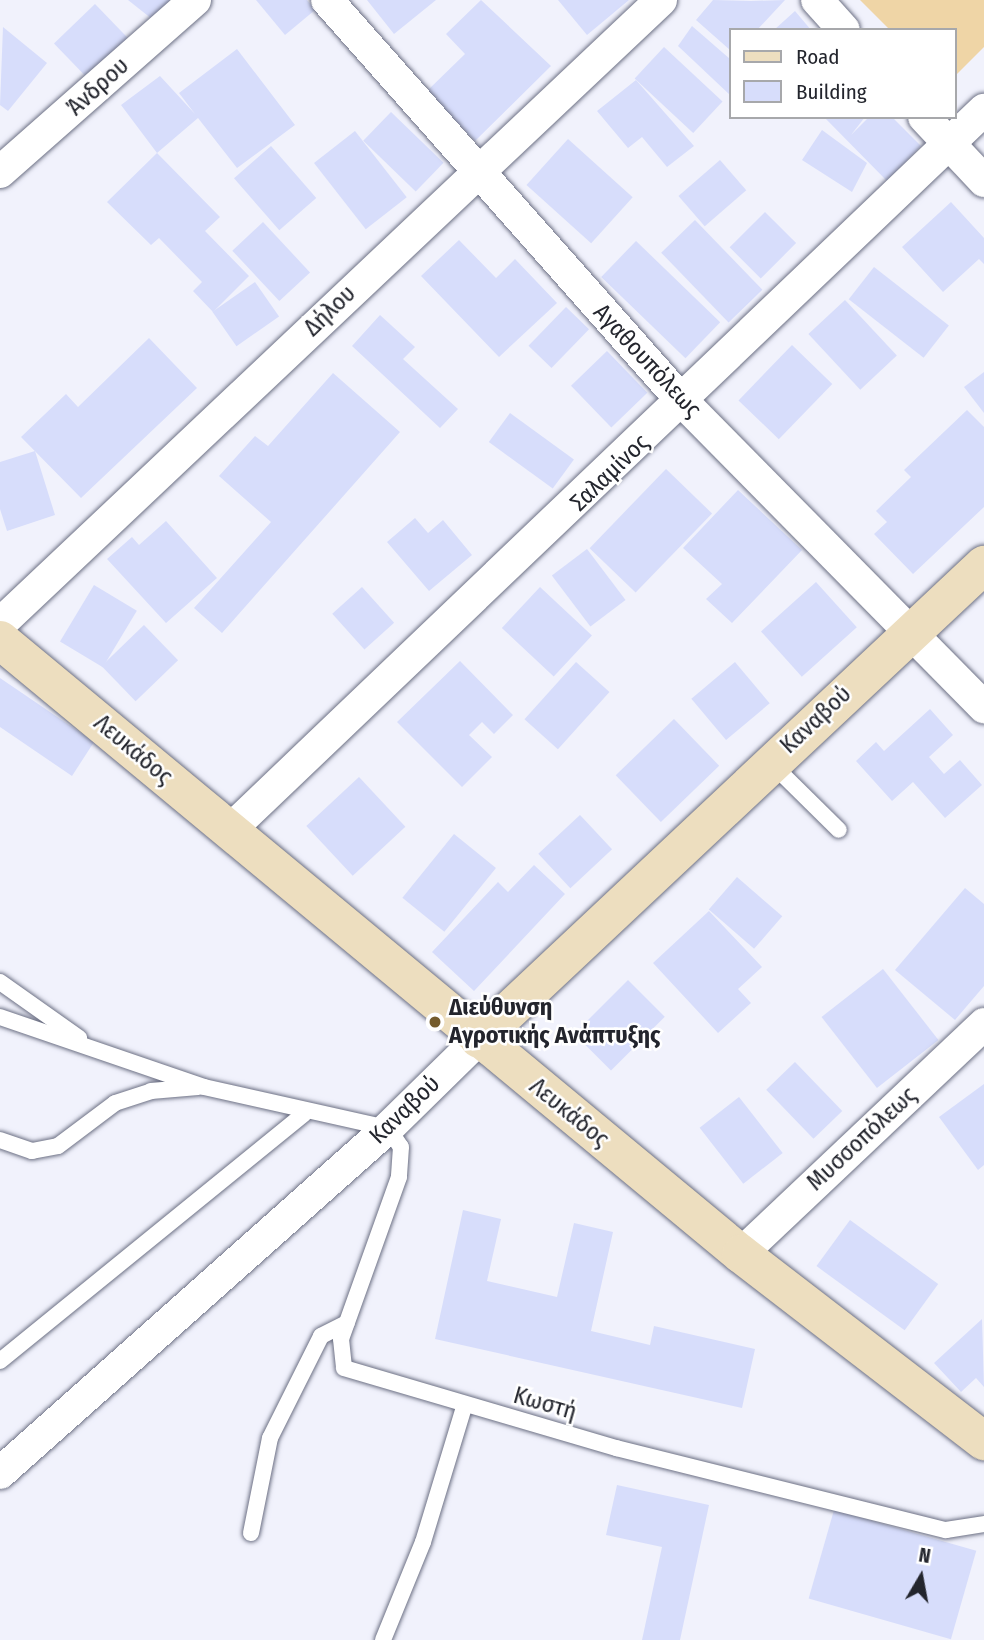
<!DOCTYPE html>
<meta charset="utf-8">
<style>
body{margin:0}
#map{position:relative;width:984px;height:1640px;overflow:hidden;background:#f1f2fc;font-family:"Fira Sans Condensed",sans-serif}
div>[style]{position:absolute}
.green>*{inset:0;background:#efd5a6}
.building>*{inset:0;background:#d7ddfb;transform-origin:0 0}
.roads{filter:drop-shadow(0 0 2px #6c7084) drop-shadow(0 0 2px #6c7084)}
.lane>*{height:16px;margin:-8px;padding:0 8px;transform-origin:8px;border-radius:8px;background:#fff}
.street>*{height:32px;margin:-16px;padding:0 16px;transform-origin:16px;border-radius:16px;background:#fff}
.secondary>*{height:38px;margin:-19px;padding:0 19px;transform-origin:19px;border-radius:19px;background:#eddebf}
.dots>*{width:19px;height:19px;translate:-50% -50%;box-sizing:border-box;border:4px solid #fff;border-radius:50%}
span{translate:-50% -50%;white-space:nowrap;text-align:center;line-height:1.15;-webkit-text-stroke:5px #fff;paint-order:stroke}
.street-label{font-size:24px;color:#23252d}
.poi-label{font-size:24px;color:#23252d;font-weight:700}
.left{translate:0 -50%;text-align:left}
.legend{position:absolute;left:729px;top:28px;width:228px;height:91px;box-sizing:border-box;background:#fff;border:2px solid #a7a8ab;margin:0;padding:9px 12px;list-style:none;font-size:21px;color:#23252d}
.legend li{display:flex;align-items:center;gap:14px;height:35px}
.legend b{width:35px;border:2px solid #a7a8ab}
.north{position:absolute;left:886px;top:1542px;width:70px;height:70px;-webkit-text-stroke:5px #fff;paint-order:stroke;rotate:10deg;font-size:19px;font-weight:700;line-height:28px;text-align:center;color:#23252d}
.north::after{content:'';display:block;margin:auto;width:24px;height:32px;background:#23252d;clip-path:polygon(50% 0,100% 100%,50% 72%,0 100%)}
</style>
<div id="map">
<div class="green">
<i style="clip-path:polygon(860px 0,984px 0,984px 47px,954px 77px,954px 30px,890px 30px)"></i>
</div>
<div class="building">
<i style="clip-path:polygon(128px 0,174px 0,157px 23px)"></i>
<i style="clip-path:polygon(256px 0,307px 0,315px 10px,285px 35px)"></i>
<i style="clip-path:polygon(367px 0,436px 0,394px 34px)"></i>
<i style="clip-path:polygon(481px 0,551px 66px,475px 141px,427px 91px,465px 54px,446px 34px)"></i>
<i style="clip-path:polygon(558px 0,629px 0,587px 35px)"></i>
<i style="clip-path:polygon(713px 0,751px 1px,785px 0,757px 30px,730px 30px,730px 50px,696px 20px)"></i>
<i style="left:95px;top:4px;width:49px;height:57px;rotate:46deg"></i>
<i style="clip-path:polygon(795px 11px,811px 30px,774px 30px)"></i>
<i style="clip-path:polygon(692px 26px,730px 59px,730px 95px,678px 46px)"></i>
<i style="clip-path:polygon(3px 27px,47px 63px,8px 111px,0 105px)"></i>
<i style="left:664px;top:47px;width:80px;height:43px;rotate:43deg"></i>
<i style="clip-path:polygon(237px 49px,295px 125px,237px 168px,198px 118px,157px 153px,121px 105px,160px 76px,195px 114px,179px 93px)"></i>
<i style="clip-path:polygon(636px 80px,694px 146px,667px 167px,642px 137px,628px 148px,597px 111px)"></i>
<i style="left:391px;top:112px;width:73px;height:40px;rotate:44deg"></i>
<i style="clip-path:polygon(824px 117px,865px 117px,851px 135px,869px 117px,892px 117px,921px 146px,887px 181px)"></i>
<i style="clip-path:polygon(822px 130px,867px 163px,852px 192px,802px 160px)"></i>
<i style="left:355px;top:131px;width:84px;height:52px;rotate:52deg"></i>
<i style="left:568px;top:139px;width:87px;height:62px;rotate:42deg"></i>
<i style="left:271px;top:146px;width:69px;height:49px;rotate:49deg"></i>
<i style="clip-path:polygon(157px 153px,220px 217px,205px 231px,249px 276px,213px 312px,193px 291px,202px 282px,159px 238px,151px 245px,107px 202px)"></i>
<i style="left:720px;top:160px;width:40px;height:55px;rotate:49deg"></i>
<i style="clip-path:polygon(951px 202px,984px 238px,984px 264px,979px 259px,943px 292px,902px 247px)"></i>
<i style="left:765px;top:212px;width:44px;height:50px;rotate:45deg"></i>
<i style="left:695px;top:220px;width:97px;height:47px;rotate:46deg"></i>
<i style="left:263px;top:222px;width:69px;height:42px;rotate:47deg"></i>
<i style="clip-path:polygon(459px 240px,496px 278px,515px 259px,557px 303px,499px 357px,421px 276px)"></i>
<i style="left:636px;top:241px;width:117px;height:50px;rotate:44deg"></i>
<i style="left:874px;top:267px;width:95px;height:41px;rotate:38deg"></i>
<i style="left:255px;top:282px;width:42px;height:52px;rotate:55deg"></i>
<i style="left:845px;top:300px;width:76px;height:50px;rotate:47deg"></i>
<i style="left:566px;top:307px;width:32px;height:54px;rotate:44deg"></i>
<i style="clip-path:polygon(380px 315px,415px 347px,403px 359px,458px 409px,440px 428px,352px 346px)"></i>
<i style="clip-path:polygon(149px 338px,197px 388px,81px 498px,21px 437px,66px 394px,78px 407px)"></i>
<i style="left:792px;top:345px;width:56px;height:77px;rotate:44deg"></i>
<i style="left:607px;top:351px;width:58px;height:50px;rotate:46deg"></i>
<i style="clip-path:polygon(984px 372px,984px 413px,964px 387px)"></i>
<i style="clip-path:polygon(333px 373px,400px 432px,222px 633px,194px 608px,271px 522px,219px 476px,255px 436px,268px 446px)"></i>
<i style="clip-path:polygon(967px 410px,984px 427px,984px 507px,913px 574px,874px 534px,887px 522px,876px 511px,911px 477px,904px 470px)"></i>
<i style="left:510px;top:413px;width:79px;height:36px;rotate:36deg"></i>
<i style="clip-path:polygon(35px 451px,55px 515px,7px 531px,0 509px,0 462px)"></i>
<i style="left:666px;top:469px;width:64px;height:110px;rotate:44deg"></i>
<i style="clip-path:polygon(738px 490px,802px 550px,732px 623px,706px 599px,722px 584px,683px 548px)"></i>
<i style="clip-path:polygon(415px 518px,428px 533px,443px 520px,472px 555px,429px 591px,387px 542px)"></i>
<i style="clip-path:polygon(166px 521px,217px 578px,166px 623px,107px 559px,132px 537px,139px 545px)"></i>
<i style="left:587px;top:549px;width:64px;height:44px;rotate:53deg"></i>
<i style="left:816px;top:582px;width:61px;height:74px;rotate:48deg"></i>
<i style="left:94px;top:585px;width:50px;height:66px;rotate:31deg"></i>
<i style="left:362px;top:587px;width:48px;height:40px;rotate:48deg"></i>
<i style="left:540px;top:587px;width:71px;height:56px;rotate:43deg"></i>
<i style="left:144px;top:625px;width:49px;height:59px;rotate:46deg"></i>
<i style="clip-path:polygon(460px 661px,513px 715px,494px 734px,482px 722px,469px 735px,492px 757px,462px 787px,397px 722px)"></i>
<i style="left:576px;top:662px;width:45px;height:77px;rotate:42deg"></i>
<i style="left:735px;top:662px;width:54px;height:57px;rotate:50deg"></i>
<i style="clip-path:polygon(0 678px,94px 742px,72px 776px,0 727px)"></i>
<i style="clip-path:polygon(930px 709px,953px 735px,929px 757px,944px 774px,960px 760px,982px 785px,945px 818px,913px 782px,892px 801px,856px 761px,876px 742px,884px 751px)"></i>
<i style="left:674px;top:719px;width:65px;height:81px;rotate:46deg"></i>
<i style="left:359px;top:777px;width:68px;height:72px;rotate:47deg"></i>
<i style="left:580px;top:815px;width:47px;height:57px;rotate:47deg"></i>
<i style="left:454px;top:834px;width:54px;height:82px;rotate:39deg"></i>
<i style="clip-path:polygon(534px 865px,565px 894px,474px 991px,432px 952px,498px 882px,508px 892px)"></i>
<i style="left:737px;top:877px;width:60px;height:43px;rotate:41deg"></i>
<i style="clip-path:polygon(965px 888px,984px 904px,984px 986px,955px 1020px,895px 970px)"></i>
<i style="clip-path:polygon(709px 911px,762px 967px,738px 989px,751px 1003px,718px 1033px,653px 963px)"></i>
<i style="left:883px;top:969px;width:90px;height:78px;rotate:52deg"></i>
<i style="left:628px;top:980px;width:52px;height:76px;rotate:45deg"></i>
<i style="left:795px;top:1062px;width:68px;height:40px;rotate:46deg"></i>
<i style="clip-path:polygon(984px 1084px,984px 1165px,978px 1170px,939px 1117px)"></i>
<i style="left:739px;top:1097px;width:71px;height:50px;rotate:52deg"></i>
<i style="clip-path:polygon(463px 1210px,501px 1219px,487px 1281px,557px 1297px,574px 1223px,613px 1232px,591px 1331px,650px 1345px,654px 1326px,755px 1349px,742px 1408px,435px 1339px)"></i>
<i style="left:850px;top:1220px;width:109px;height:57px;rotate:36deg"></i>
<i style="clip-path:polygon(982px 1319px,984px 1387px,976px 1378px,961px 1392px,934px 1363px)"></i>
<i style="clip-path:polygon(617px 1485px,709px 1505px,680px 1640px,642px 1640px,662px 1547px,606px 1535px)"></i>
<i style="left:834px;top:1510px;width:148px;height:92px;rotate:16deg"></i>
</div>
<div class="roads">
<div class="lane">
<i style="left:771px;top:763px;width:95px;rotate:44.6deg"></i>
<i style="left:0;top:982px;width:97px;rotate:35.3deg"></i>
<i style="left:0;top:1017px;width:216px;rotate:18.9deg"></i>
<i style="left:204px;top:1087px;width:189px;rotate:12.6deg"></i>
<i style="left:388px;top:1128px;width:23px;rotate:56deg"></i>
<i style="left:401px;top:1147px;width:30px;rotate:94deg"></i>
<i style="left:399px;top:1177px;width:172px;rotate:109.7deg"></i>
<i style="left:341px;top:1339px;width:29px;rotate:84deg"></i>
<i style="left:344px;top:1368px;width:284px;rotate:16.4deg"></i>
<i style="left:616px;top:1448px;width:340px;rotate:14deg"></i>
<i style="left:946px;top:1530px;width:38px;rotate:-9deg"></i>
<i style="left:0;top:1140px;width:34px;rotate:19deg"></i>
<i style="left:32px;top:1151px;width:26px;rotate:-11deg"></i>
<i style="left:58px;top:1146px;width:71px;rotate:-37deg"></i>
<i style="left:115px;top:1103px;width:38px;rotate:-18deg"></i>
<i style="left:151px;top:1091px;width:47px;rotate:-4.9deg"></i>
<i style="left:0;top:1361px;width:392px;rotate:-39.1deg"></i>
<i style="left:251px;top:1533px;width:97px;rotate:-78.7deg"></i>
<i style="left:270px;top:1438px;width:114px;rotate:-63.4deg"></i>
<i style="left:321px;top:1336px;width:29px;rotate:-27deg"></i>
<i style="left:383px;top:1640px;width:106px;rotate:-67.8deg"></i>
<i style="left:423px;top:1542px;width:144px;rotate:-73.1deg"></i>
</div>
<div class="street">
<i style="left:327px;top:0;width:537px;rotate:48.47deg"></i>
<i style="left:683px;top:402px;width:429px;rotate:45.4deg"></i>
<i style="left:817px;top:0;width:40px;rotate:48deg"></i>
<i style="left:924px;top:117px;width:88px;rotate:46.8deg"></i>
<i style="left:0;top:172px;width:260px;rotate:-41.4deg"></i>
<i style="left:0;top:624px;width:909px;rotate:-43.35deg"></i>
<i style="left:230px;top:830px;width:1043px;rotate:-43.68deg"></i>
<i style="left:741px;top:1254px;width:335px;rotate:-43.4deg"></i>
<i style="left:0;top:1473px;width:519px;rotate:-41.64deg"></i>
<i style="left:388px;top:1128px;width:127px;rotate:-44.4deg"></i>
</div>
<div class="secondary">
<i style="left:0;top:640px;width:962px;rotate:39.65deg"></i>
<i style="left:741px;top:1254px;width:307px;rotate:37.6deg"></i>
<i style="left:479px;top:1039px;width:693px;rotate:-43.19deg"></i>
</div>
</div>
<div class="dots">
<i style="left:435px;top:1022px;background:#745b2c"></i>
</div>
<div class="street-label">
<span style="left:98px;top:87px;rotate:-42deg">Άνδρου</span>
<span style="left:330px;top:311px;rotate:-44deg">Δήλου</span>
<span style="left:647px;top:361px;rotate:47deg">Αγαθουπόλεως</span>
<span style="left:610px;top:473px;rotate:-44deg">Σαλαμίνος</span>
<span style="left:816px;top:720px;rotate:-43deg">Καναβού</span>
<span style="left:133px;top:750px;rotate:40deg">Λευκάδος</span>
<span style="left:405px;top:1110px;rotate:-44deg">Καναβού</span>
<span style="left:569px;top:1113px;rotate:39deg">Λευκάδος</span>
<span style="left:862px;top:1139px;rotate:-43deg">Μυσσοπόλεως</span>
<span style="left:545px;top:1404px;rotate:16deg">Κωστή</span>
</div>
<div class="poi-label">
<span class="left" style="left:449px;top:1022px">Διεύθυνση<br>Αγροτικής Ανάπτυξης</span>
</div>
<ul class="legend">
<li><b style="height:9px;background:#eddebf"></b>Road</li>
<li><b style="height:19px;background:#d7ddfb"></b>Building</li>
</ul>
<div class="north">N</div>
</div>
